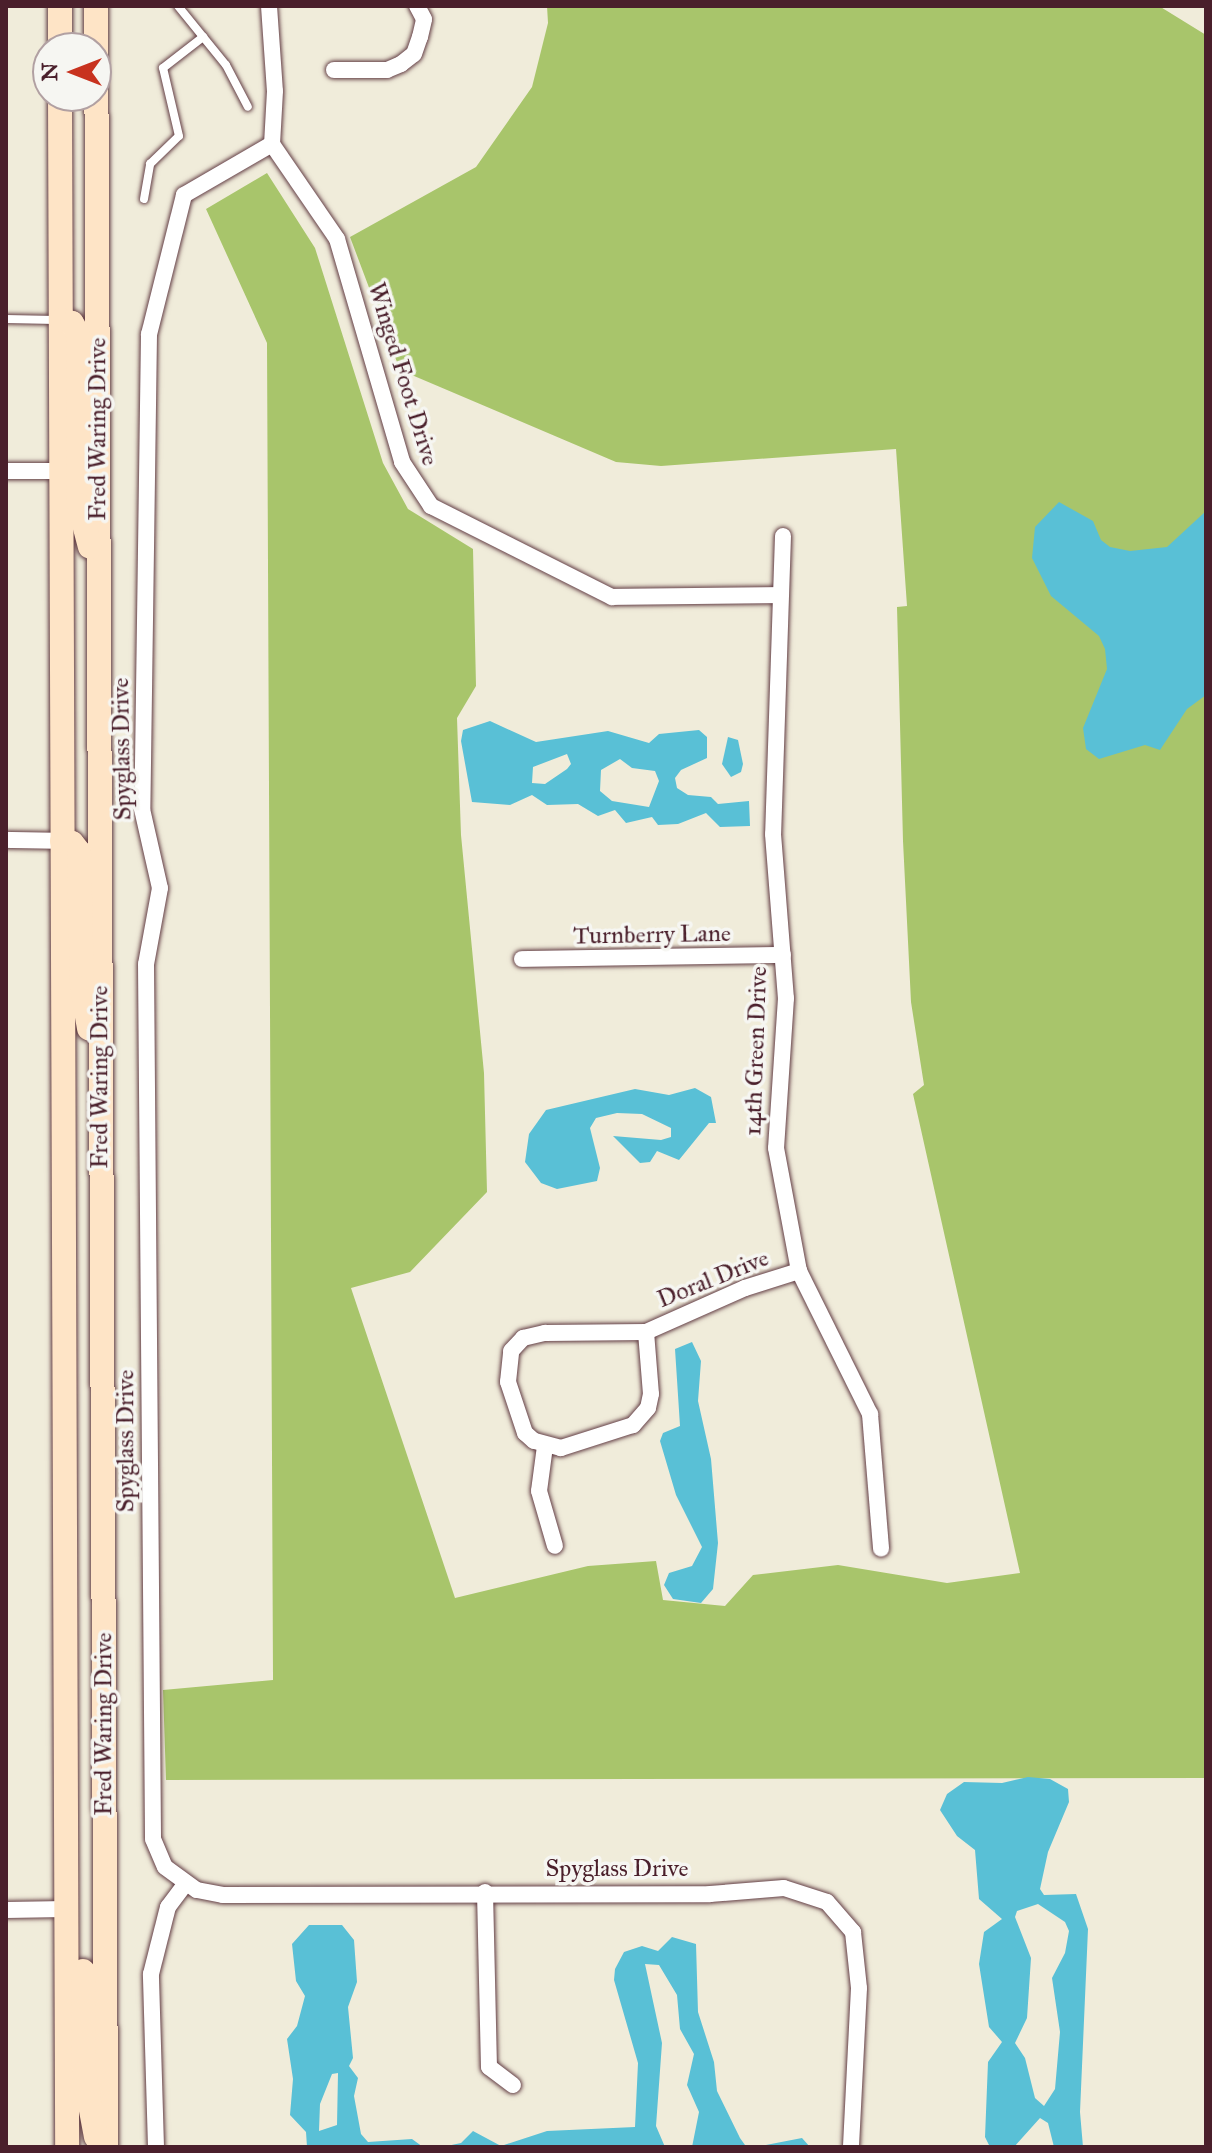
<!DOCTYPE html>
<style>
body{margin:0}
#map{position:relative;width:1212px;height:2153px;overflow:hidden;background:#f0ecda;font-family:"IM FELL Great Primer",serif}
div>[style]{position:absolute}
.green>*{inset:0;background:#a8c56b}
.water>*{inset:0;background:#59c0d6}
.roads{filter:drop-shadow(0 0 2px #633e45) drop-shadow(0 0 2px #633e45)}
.lane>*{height:8px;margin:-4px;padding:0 4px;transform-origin:4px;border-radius:4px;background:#fff}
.street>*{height:16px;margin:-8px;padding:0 8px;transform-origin:8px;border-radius:8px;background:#fff}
.secondary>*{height:24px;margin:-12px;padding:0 12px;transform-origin:12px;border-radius:12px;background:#fee4c6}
span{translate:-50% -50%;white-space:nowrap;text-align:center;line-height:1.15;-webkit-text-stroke:7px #f6f6f2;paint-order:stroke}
.street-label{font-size:24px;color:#4a1f2b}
.frame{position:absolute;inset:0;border:8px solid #4a1f2b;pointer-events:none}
.north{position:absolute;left:32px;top:32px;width:80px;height:80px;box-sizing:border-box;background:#f6f6f2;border:2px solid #b1a0a2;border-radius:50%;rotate:270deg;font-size:22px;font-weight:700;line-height:32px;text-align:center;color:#4a1f2b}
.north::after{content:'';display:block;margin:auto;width:28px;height:36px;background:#c8321e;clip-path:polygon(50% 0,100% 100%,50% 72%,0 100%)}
</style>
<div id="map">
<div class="green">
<i style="clip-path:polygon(547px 6px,1159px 6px,1206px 35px,1206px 1778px,166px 1780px,163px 1690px,273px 1680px,267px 343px,206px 209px,267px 173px,315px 248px,383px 463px,408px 509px,473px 549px,476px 686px,457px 718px,461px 835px,484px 1073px,487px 1192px,410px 1272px,351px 1288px,455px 1598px,588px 1566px,656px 1561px,663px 1600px,725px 1606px,753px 1575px,838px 1565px,947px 1583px,1020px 1573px,913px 1094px,924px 1085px,911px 1002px,903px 841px,897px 607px,907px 606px,896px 449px,661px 466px,616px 462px,400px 370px,350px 237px,476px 167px,532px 87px,548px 23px)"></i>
</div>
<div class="water">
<i style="clip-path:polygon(1059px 502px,1093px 521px,1101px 540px,1110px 547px,1130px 551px,1167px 547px,1206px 511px,1206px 695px,1187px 709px,1160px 750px,1145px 745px,1099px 759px,1086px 749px,1083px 728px,1107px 669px,1105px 649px,1099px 636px,1051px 596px,1032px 558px,1035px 527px)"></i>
<i style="clip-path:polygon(evenodd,490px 721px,536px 742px,608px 731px,649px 743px,659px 734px,699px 730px,707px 737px,707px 758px,681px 770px,675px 778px,677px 788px,688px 795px,711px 797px,718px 804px,749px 801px,750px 826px,720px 827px,706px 813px,678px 824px,658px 825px,652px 817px,626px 823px,615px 810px,598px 816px,578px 804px,547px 805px,532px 795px,510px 805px,472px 802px,461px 741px,463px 730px,490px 721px,567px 754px,571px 764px,567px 769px,545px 784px,532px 783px,533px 767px,567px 754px,490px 721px,620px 759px,632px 768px,655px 771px,659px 781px,649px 807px,612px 801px,600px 791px,601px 770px,620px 759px)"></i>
<i style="clip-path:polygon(728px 737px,738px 740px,743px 764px,741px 772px,731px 777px,722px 764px)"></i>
<i style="clip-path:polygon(695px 1088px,711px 1097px,716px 1123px,709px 1123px,679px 1160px,657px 1151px,650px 1162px,640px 1163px,613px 1136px,661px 1140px,671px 1137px,671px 1128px,642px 1114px,617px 1113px,596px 1118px,590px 1128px,600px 1168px,597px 1181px,557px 1189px,541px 1183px,525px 1162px,529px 1134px,546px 1110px,635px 1089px,669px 1095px)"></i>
<i style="clip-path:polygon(692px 1342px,701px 1361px,698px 1401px,711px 1459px,718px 1543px,713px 1589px,701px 1603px,673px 1599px,664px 1585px,669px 1573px,692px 1566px,702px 1547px,676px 1495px,660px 1441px,663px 1433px,680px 1426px,675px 1349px)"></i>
<i style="clip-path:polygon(evenodd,1028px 1777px,1050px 1779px,1068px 1789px,1069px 1802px,1048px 1852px,1040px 1889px,1044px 1895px,1076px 1894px,1088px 1929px,1080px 2112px,1083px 2147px,1054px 2147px,1048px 2123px,1040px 2118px,1014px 2147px,990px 2147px,985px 2137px,988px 2062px,1002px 2042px,989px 2027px,979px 1964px,984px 1932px,1002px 1919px,979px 1899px,975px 1850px,957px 1836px,940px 1810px,947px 1794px,964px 1782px,1002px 1783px,1028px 1777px,1038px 1904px,1065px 1922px,1069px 1931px,1065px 1953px,1052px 1978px,1060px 2032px,1055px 2089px,1044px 2106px,1035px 2098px,1025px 2058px,1015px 2043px,1027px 2018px,1031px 1958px,1015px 1917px,1017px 1911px,1038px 1904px)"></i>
<i style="clip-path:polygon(evenodd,309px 1925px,342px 1925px,354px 1940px,357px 1982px,348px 2007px,353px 2058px,349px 2066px,358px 2078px,354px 2096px,361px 2134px,368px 2142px,412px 2139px,423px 2147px,307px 2147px,306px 2132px,290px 2115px,293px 2079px,287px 2039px,297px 2026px,305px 1996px,296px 1981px,292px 1944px,309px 1925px,338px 2073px,337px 2125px,319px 2131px,320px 2104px,332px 2074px,338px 2073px)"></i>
<i style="clip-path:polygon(672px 1937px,696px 1944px,698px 2012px,714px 2062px,717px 2091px,740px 2138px,745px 2145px,761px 2146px,802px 2138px,810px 2147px,692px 2147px,699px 2112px,687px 2085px,694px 2054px,680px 2029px,677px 1995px,659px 1965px,645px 1964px,662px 2043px,656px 2126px,665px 2147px,442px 2147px,461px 2143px,473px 2131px,501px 2146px,547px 2131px,635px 2127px,638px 2063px,614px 1980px,615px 1969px,624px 1952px,642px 1946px,658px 1951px)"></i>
</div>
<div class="roads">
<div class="lane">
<i style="left:178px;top:6px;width:76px;rotate:50.9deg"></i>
<i style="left:226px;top:65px;width:47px;rotate:62.4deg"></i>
<i style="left:144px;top:199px;width:36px;rotate:-80deg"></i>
<i style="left:150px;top:164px;width:40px;rotate:-44deg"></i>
<i style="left:179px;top:136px;width:70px;rotate:-103.2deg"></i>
<i style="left:163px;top:68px;width:51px;rotate:-37.8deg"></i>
<i style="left:6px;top:319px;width:50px;rotate:1.1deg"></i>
</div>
<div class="street">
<i style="left:269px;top:6px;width:85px;rotate:86deg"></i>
<i style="left:275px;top:91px;width:53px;rotate:93.2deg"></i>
<i style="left:334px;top:70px;width:53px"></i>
<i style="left:387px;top:70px;width:15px;rotate:-23deg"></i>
<i style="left:401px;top:64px;width:16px;rotate:-38deg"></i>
<i style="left:414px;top:54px;width:18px;rotate:-71deg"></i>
<i style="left:420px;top:37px;width:18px;rotate:-77deg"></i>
<i style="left:424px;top:19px;width:15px;rotate:-118deg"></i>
<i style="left:272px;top:144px;width:102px;rotate:149.9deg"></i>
<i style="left:184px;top:195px;width:143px;rotate:104.1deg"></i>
<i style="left:149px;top:334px;width:475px;rotate:90.8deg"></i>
<i style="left:142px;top:809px;width:81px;rotate:77.2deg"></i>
<i style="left:160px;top:888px;width:77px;rotate:100.4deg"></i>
<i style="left:146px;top:964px;width:875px;rotate:89.54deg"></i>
<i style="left:153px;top:1839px;width:30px;rotate:67deg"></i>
<i style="left:165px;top:1867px;width:39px;rotate:36deg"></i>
<i style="left:197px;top:1890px;width:26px;rotate:11deg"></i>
<i style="left:223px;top:1895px;width:487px;rotate:-0.1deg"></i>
<i style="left:710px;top:1894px;width:74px;rotate:-4.6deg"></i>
<i style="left:784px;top:1888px;width:45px;rotate:18deg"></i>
<i style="left:827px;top:1902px;width:40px;rotate:49deg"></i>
<i style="left:853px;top:1932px;width:56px;rotate:83.9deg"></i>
<i style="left:859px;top:1988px;width:159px;rotate:92.9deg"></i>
<i style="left:272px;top:144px;width:115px;rotate:55.6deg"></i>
<i style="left:337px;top:239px;width:232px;rotate:73.7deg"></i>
<i style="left:402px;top:462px;width:53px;rotate:56.6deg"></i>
<i style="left:431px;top:506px;width:203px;rotate:26.7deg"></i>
<i style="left:612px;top:597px;width:165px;rotate:-0.7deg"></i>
<i style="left:6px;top:471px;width:55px"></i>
<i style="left:783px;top:536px;width:298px;rotate:91.9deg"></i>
<i style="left:773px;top:834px;width:165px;rotate:85.5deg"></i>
<i style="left:786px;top:998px;width:150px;rotate:93.8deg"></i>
<i style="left:776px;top:1148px;width:125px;rotate:79.4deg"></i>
<i style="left:799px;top:1271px;width:160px;rotate:63.6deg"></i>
<i style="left:870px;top:1414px;width:135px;rotate:85.3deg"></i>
<i style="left:6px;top:840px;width:56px;rotate:1deg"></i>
<i style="left:522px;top:959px;width:261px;rotate:-0.9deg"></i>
<i style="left:646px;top:1332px;width:62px;rotate:85.4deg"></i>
<i style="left:651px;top:1394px;width:14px;rotate:102deg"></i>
<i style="left:648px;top:1408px;width:23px;rotate:131deg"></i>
<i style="left:633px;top:1425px;width:76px;rotate:162.3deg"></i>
<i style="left:561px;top:1448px;width:28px;rotate:-165deg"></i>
<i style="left:534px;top:1441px;width:12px;rotate:-138deg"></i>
<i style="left:525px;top:1433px;width:54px;rotate:-108.4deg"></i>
<i style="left:508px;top:1382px;width:31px;rotate:-84deg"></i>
<i style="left:511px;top:1351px;width:18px;rotate:-47deg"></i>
<i style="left:523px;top:1338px;width:23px;rotate:-13deg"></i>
<i style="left:545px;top:1333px;width:101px;rotate:-0.6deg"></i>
<i style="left:646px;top:1332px;width:108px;rotate:-24deg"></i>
<i style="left:745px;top:1288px;width:57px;rotate:-17.5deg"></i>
<i style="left:545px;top:1446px;width:45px;rotate:97.6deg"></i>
<i style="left:539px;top:1491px;width:57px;rotate:73.8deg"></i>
<i style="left:485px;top:1892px;width:175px;rotate:88.7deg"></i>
<i style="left:489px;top:2067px;width:30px;rotate:37deg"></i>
<i style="left:6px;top:1910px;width:60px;rotate:-1deg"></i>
<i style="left:156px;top:2147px;width:173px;rotate:-91.7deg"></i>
<i style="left:151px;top:1974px;width:69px;rotate:-75.8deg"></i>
<i style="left:168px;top:1907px;width:30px;rotate:-53deg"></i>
</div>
<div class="secondary">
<i style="left:60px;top:6px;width:42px;rotate:90deg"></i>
<i style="left:96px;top:6px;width:2141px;rotate:89.73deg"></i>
<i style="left:60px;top:96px;width:2051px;rotate:89.8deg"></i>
<i style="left:61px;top:320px;width:11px;rotate:15deg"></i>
<i style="left:72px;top:323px;width:13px;rotate:61deg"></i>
<i style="left:78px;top:334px;width:171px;rotate:89.7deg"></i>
<i style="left:79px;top:505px;width:43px;rotate:75.3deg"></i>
<i style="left:62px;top:841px;width:10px;rotate:11deg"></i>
<i style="left:72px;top:843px;width:11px;rotate:52deg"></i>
<i style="left:79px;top:852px;width:136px;rotate:88.7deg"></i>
<i style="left:82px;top:988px;width:41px;rotate:80.1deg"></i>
<i style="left:83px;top:1971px;width:102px;rotate:89.4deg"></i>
<i style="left:84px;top:2073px;width:65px;rotate:79.4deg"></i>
</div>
</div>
<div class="street-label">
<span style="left:403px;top:374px;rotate:73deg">Winged Foot Drive</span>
<span style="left:98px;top:429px;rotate:-90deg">Fred Waring Drive</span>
<span style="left:122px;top:749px;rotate:-91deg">Spyglass Drive</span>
<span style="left:652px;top:935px;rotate:-1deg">Turnberry Lane</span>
<span style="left:756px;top:1051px;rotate:-88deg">14th Green Drive</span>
<span style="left:100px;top:1077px;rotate:-90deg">Fred Waring Drive</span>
<span style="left:713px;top:1279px;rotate:-22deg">Doral Drive</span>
<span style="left:126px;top:1441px;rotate:-90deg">Spyglass Drive</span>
<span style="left:104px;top:1724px;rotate:-90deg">Fred Waring Drive</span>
<span style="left:617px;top:1869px">Spyglass Drive</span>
</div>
<div class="frame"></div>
<div class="north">N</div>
</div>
